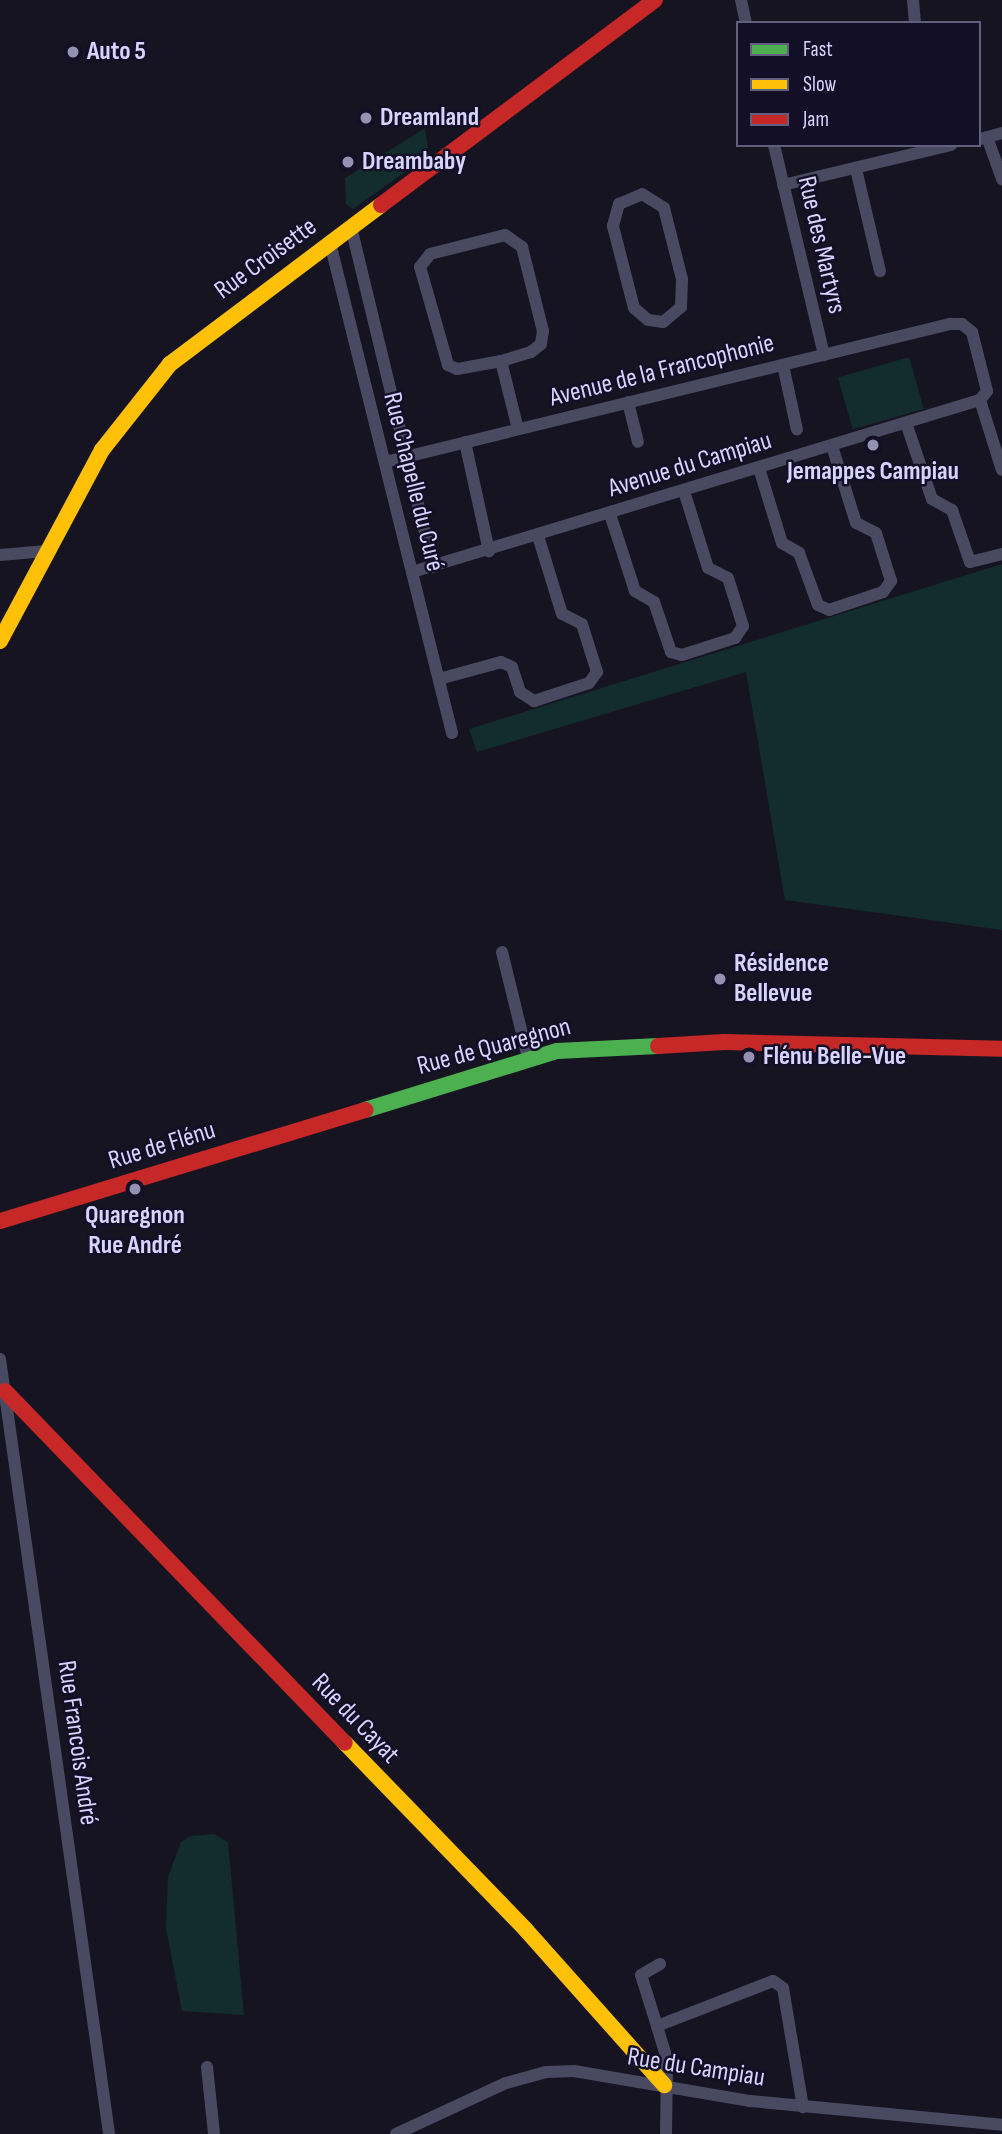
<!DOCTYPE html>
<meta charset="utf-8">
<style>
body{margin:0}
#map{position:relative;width:1002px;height:2134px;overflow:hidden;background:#161421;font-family:"Sofia Sans Condensed",sans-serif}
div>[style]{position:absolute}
.green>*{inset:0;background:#132c2d;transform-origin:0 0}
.street>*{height:12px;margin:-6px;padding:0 6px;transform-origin:6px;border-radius:6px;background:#4a4962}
.fast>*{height:16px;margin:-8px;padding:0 8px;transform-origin:8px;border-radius:8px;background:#4caf50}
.slow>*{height:16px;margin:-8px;padding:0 8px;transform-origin:8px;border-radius:8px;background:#ffc107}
.jam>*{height:16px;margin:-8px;padding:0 8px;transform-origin:8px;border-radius:8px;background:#c62828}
.dots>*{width:19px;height:19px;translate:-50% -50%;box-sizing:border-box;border:4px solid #130f26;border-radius:50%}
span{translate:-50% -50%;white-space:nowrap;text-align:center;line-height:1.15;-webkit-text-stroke:5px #130f26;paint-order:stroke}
.poi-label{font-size:26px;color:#d9d4ff;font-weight:700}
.left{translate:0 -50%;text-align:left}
.street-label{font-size:26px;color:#d9d4ff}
.legend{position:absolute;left:736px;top:21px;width:245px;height:126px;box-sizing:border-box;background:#130f26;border:2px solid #625e7d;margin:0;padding:9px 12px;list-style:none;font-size:21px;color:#d9d4ff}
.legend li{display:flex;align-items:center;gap:14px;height:35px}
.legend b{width:35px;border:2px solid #625e7d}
</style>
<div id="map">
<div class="green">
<i style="clip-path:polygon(425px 128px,429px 155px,353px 209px,346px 204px,345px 178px)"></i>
<i style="left:909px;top:357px;width:54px;height:74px;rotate:74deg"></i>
<i style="clip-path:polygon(1002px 564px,1002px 930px,785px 900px,746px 672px,477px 752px,469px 729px)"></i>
<i style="clip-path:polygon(214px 1834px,228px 1842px,244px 2015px,182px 2011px,166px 1928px,168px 1877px,181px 1842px,190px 1836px)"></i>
</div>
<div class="street">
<i style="left:741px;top:0;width:24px;rotate:78deg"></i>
<i style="left:913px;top:0;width:23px;rotate:85deg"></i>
<i style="left:987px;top:137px;width:45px;rotate:70.3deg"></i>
<i style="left:980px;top:139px;width:23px;rotate:-15deg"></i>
<i style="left:774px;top:145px;width:216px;rotate:76.6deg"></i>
<i style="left:856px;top:169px;width:105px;rotate:76.8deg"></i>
<i style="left:783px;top:185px;width:173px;rotate:-13.4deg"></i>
<i style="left:642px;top:194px;width:26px;rotate:32deg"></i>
<i style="left:664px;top:208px;width:73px;rotate:75.8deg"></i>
<i style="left:682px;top:279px;width:28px;rotate:92deg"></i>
<i style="left:681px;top:307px;width:23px;rotate:140deg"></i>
<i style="left:663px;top:322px;width:15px;rotate:-172deg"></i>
<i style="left:648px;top:320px;width:18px;rotate:-139deg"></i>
<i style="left:634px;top:308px;width:85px;rotate:-104.4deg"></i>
<i style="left:613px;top:226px;width:23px;rotate:-75deg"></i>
<i style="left:619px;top:204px;width:25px;rotate:-23deg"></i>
<i style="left:351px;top:227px;width:350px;rotate:76.4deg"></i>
<i style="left:330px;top:243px;width:505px;rotate:76.02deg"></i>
<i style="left:501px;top:361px;width:45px;rotate:169.7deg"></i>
<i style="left:457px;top:369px;width:10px;rotate:-156deg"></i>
<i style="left:448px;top:365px;width:102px;rotate:-105.9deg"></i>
<i style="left:420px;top:267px;width:16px;rotate:-52deg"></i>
<i style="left:430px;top:254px;width:77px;rotate:-14.2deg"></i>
<i style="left:505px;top:235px;width:21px;rotate:35deg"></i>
<i style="left:522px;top:247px;width:87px;rotate:76deg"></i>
<i style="left:543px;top:331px;width:13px;rotate:99deg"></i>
<i style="left:541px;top:344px;width:13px;rotate:141deg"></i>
<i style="left:531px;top:352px;width:31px;rotate:163deg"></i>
<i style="left:501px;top:361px;width:70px;rotate:76deg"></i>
<i style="left:783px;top:365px;width:66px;rotate:77.8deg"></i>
<i style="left:980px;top:400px;width:73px;rotate:72.6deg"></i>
<i style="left:628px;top:402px;width:41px;rotate:76deg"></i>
<i style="left:906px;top:423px;width:80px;rotate:71.1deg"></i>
<i style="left:932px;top:499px;width:23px;rotate:29deg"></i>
<i style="left:952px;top:510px;width:55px;rotate:70.9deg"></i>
<i style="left:970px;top:562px;width:33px;rotate:-14deg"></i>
<i style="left:465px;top:442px;width:112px;rotate:77.6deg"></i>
<i style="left:385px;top:462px;width:582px;rotate:-13.73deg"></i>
<i style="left:950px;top:324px;width:12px"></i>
<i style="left:962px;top:324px;width:13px;rotate:39deg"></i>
<i style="left:972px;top:332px;width:61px;rotate:75.7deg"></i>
<i style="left:987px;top:391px;width:11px;rotate:128deg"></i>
<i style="left:759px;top:468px;width:78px;rotate:73deg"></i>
<i style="left:782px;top:543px;width:20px;rotate:30deg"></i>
<i style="left:799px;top:553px;width:55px;rotate:69.9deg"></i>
<i style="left:818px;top:605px;width:12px;rotate:24deg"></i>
<i style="left:829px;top:610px;width:57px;rotate:-18.4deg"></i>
<i style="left:883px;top:592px;width:14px;rotate:-54deg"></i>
<i style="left:891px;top:581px;width:50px;rotate:-107.4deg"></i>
<i style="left:876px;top:533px;width:22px;rotate:-153deg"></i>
<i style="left:856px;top:523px;width:81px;rotate:-107.3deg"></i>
<i style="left:610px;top:514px;width:81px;rotate:72deg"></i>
<i style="left:635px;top:591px;width:22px;rotate:30deg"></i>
<i style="left:654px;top:602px;width:53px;rotate:71.2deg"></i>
<i style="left:671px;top:652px;width:11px;rotate:15deg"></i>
<i style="left:682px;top:655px;width:56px;rotate:-17.8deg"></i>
<i style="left:735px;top:638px;width:14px;rotate:-56deg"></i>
<i style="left:743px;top:626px;width:50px;rotate:-107.4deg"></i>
<i style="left:728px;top:578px;width:22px;rotate:-153deg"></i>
<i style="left:708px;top:568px;width:81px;rotate:-107.3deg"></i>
<i style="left:0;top:555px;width:47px;rotate:-4.9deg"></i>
<i style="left:412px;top:572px;width:593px;rotate:-16.85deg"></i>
<i style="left:439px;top:679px;width:64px;rotate:-15.3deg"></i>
<i style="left:501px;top:662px;width:12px;rotate:24deg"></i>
<i style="left:512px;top:667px;width:26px;rotate:72deg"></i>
<i style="left:520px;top:692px;width:17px;rotate:33deg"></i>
<i style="left:534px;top:701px;width:58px;rotate:-18.1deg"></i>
<i style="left:589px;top:683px;width:14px;rotate:-54deg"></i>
<i style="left:597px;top:672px;width:50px;rotate:-107.4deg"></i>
<i style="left:582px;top:624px;width:22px;rotate:-153deg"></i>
<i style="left:562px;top:614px;width:82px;rotate:-107.1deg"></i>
<i style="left:502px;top:952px;width:109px;rotate:76.2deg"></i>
<i style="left:0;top:1359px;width:783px;rotate:81.99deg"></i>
<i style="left:657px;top:2026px;width:53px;rotate:-107.4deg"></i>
<i style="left:641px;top:1975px;width:22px;rotate:-30deg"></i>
<i style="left:207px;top:2067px;width:67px;rotate:84deg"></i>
<i style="left:396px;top:2134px;width:121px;rotate:-24.9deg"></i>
<i style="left:506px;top:2083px;width:41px;rotate:-15.4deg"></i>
<i style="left:546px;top:2072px;width:28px;rotate:-2deg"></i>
<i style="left:574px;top:2071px;width:179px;rotate:9.7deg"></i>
<i style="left:750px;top:2101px;width:253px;rotate:5.4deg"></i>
<i style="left:666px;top:2134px;width:75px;rotate:-89.2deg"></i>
<i style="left:667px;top:2059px;width:34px;rotate:-107deg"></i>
<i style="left:657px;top:2026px;width:124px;rotate:-21.2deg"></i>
<i style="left:773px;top:1981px;width:12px;rotate:35deg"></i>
<i style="left:783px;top:1988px;width:121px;rotate:80.5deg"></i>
</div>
<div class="fast">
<i style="left:365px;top:1110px;width:201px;rotate:-17.1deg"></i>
<i style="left:557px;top:1051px;width:101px;rotate:-2.8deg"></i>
</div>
<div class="slow">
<i style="left:0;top:641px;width:217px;rotate:-61.9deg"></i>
<i style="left:102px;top:450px;width:110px;rotate:-51.7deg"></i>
<i style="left:170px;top:364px;width:264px;rotate:-37deg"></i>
<i style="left:345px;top:1743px;width:260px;rotate:45.9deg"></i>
<i style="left:526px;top:1930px;width:208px;rotate:48.3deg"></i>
</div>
<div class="jam">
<i style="left:381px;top:205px;width:342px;rotate:-36.8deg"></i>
<i style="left:658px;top:1046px;width:66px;rotate:-3.5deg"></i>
<i style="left:724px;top:1042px;width:278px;rotate:1.4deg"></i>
<i style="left:0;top:1221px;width:382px;rotate:-16.9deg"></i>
<i style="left:5px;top:1391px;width:489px;rotate:46deg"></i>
</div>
<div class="dots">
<i style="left:73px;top:52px;background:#9591b1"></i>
<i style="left:366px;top:118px;background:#9591b1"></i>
<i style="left:348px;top:162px;background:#9591b1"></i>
<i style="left:873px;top:445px;background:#9591b1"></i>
<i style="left:720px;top:979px;background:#9591b1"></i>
<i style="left:749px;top:1057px;background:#9591b1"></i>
<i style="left:135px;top:1189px;background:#9591b1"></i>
</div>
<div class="poi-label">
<span class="left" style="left:87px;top:52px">Auto 5</span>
<span class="left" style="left:380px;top:118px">Dreamland</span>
<span class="left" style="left:362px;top:162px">Dreambaby</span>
<span style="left:873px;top:472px">Jemappes Campiau</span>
<span class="left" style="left:734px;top:979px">Résidence<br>Bellevue</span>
<span class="left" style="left:763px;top:1057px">Flénu Belle-Vue</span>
<span style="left:135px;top:1231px">Quaregnon<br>Rue André</span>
</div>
<div class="street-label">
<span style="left:821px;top:245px;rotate:77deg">Rue des Martyrs</span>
<span style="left:266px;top:259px;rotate:-36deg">Rue Croisette</span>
<span style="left:662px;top:371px;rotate:-14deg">Avenue de la Francophonie</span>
<span style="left:690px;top:465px;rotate:-17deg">Avenue du Campiau</span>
<span style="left:413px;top:482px;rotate:76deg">Rue Chapelle du Curé</span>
<span style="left:494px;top:1047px;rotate:-15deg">Rue de Quaregnon</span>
<span style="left:162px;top:1146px;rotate:-17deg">Rue de Flénu</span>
<span style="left:355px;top:1719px;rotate:46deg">Rue du Cayat</span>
<span style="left:77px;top:1743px;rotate:82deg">Rue Francois André</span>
<span style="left:696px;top:2068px;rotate:9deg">Rue du Campiau</span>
</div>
<ul class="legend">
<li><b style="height:9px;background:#4caf50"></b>Fast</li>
<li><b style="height:9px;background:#ffc107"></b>Slow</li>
<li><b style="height:9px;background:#c62828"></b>Jam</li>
</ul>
</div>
